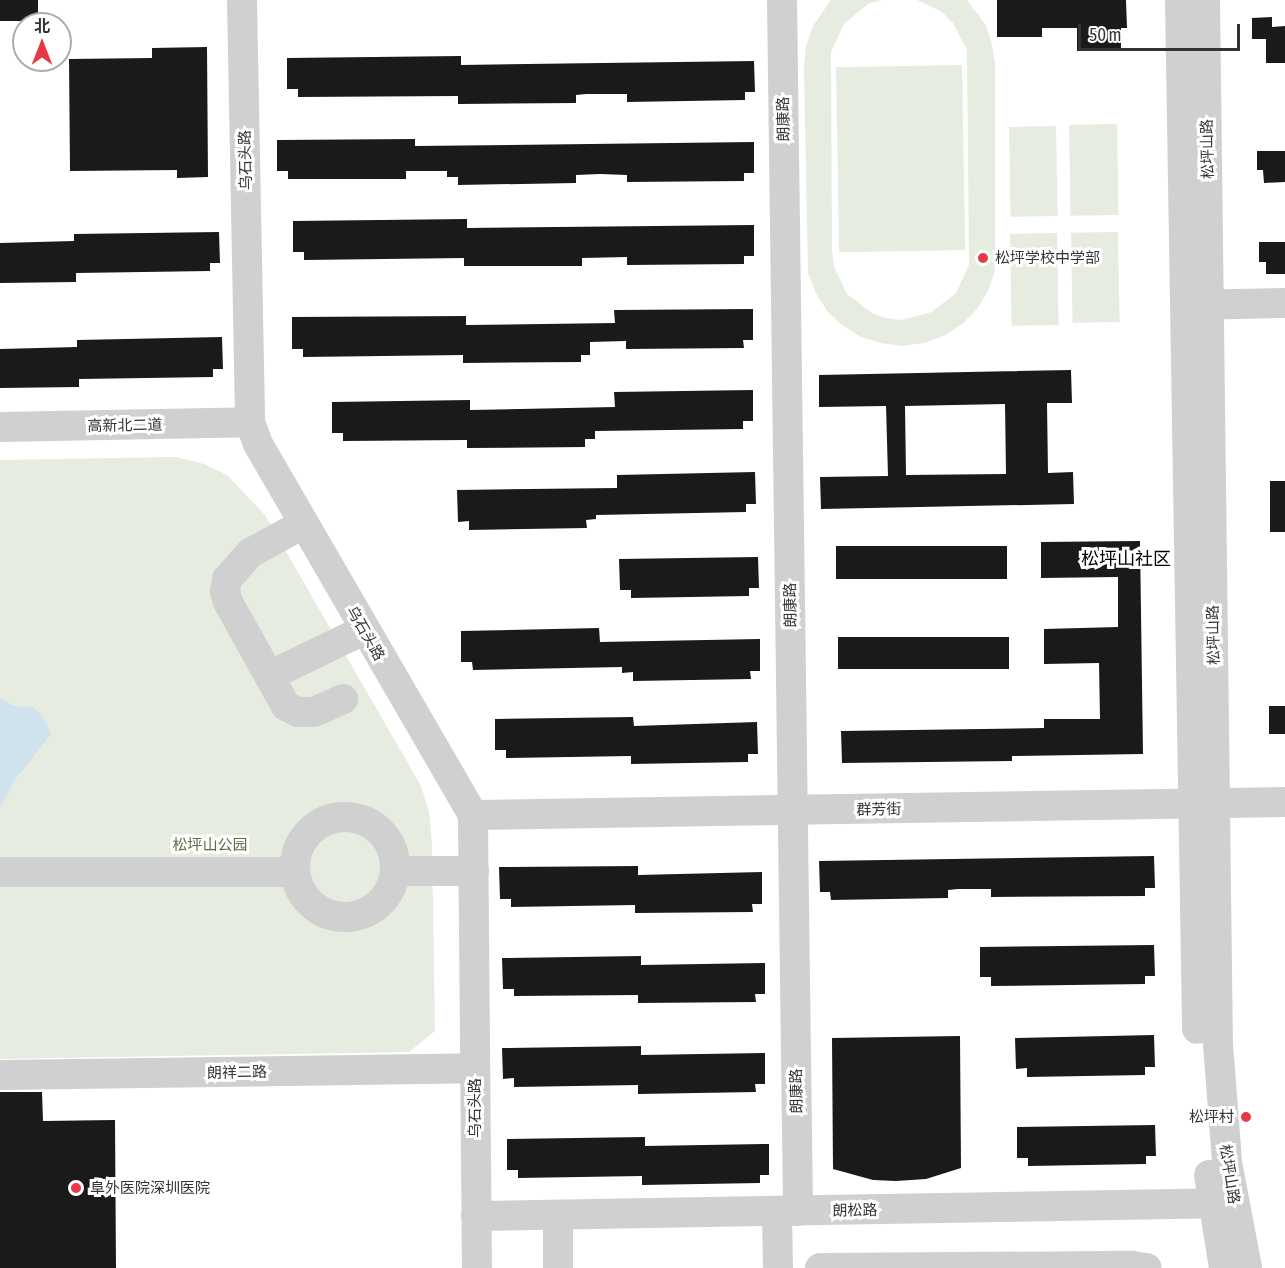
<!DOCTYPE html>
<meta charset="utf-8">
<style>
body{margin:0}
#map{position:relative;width:1285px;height:1268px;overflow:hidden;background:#fff;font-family:"Asap Condensed","Noto Sans SC",sans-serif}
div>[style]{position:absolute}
.green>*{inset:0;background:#e6ecdf;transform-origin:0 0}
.water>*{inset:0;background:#cfe2ee}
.building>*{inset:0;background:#1a1a1a;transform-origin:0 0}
.minor>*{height:30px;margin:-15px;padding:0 15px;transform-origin:15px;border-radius:15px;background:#d0d0d0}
.minor>.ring{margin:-15px;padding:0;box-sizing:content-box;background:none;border:30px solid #d0d0d0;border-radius:50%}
.dots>*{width:16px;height:16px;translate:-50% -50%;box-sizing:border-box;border:3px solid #fff;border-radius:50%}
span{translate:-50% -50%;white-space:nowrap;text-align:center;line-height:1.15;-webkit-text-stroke:6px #fff;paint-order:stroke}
.street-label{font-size:15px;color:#333}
.poi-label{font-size:15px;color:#333}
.left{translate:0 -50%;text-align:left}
.right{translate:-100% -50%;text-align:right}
.park-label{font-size:15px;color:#56703f}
.quarter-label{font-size:18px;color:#000}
.north{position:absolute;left:12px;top:12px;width:60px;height:60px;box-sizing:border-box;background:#fff;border:2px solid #adadad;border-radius:50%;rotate:0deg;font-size:16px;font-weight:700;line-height:24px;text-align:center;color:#333}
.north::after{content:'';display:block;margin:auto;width:21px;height:27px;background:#e63946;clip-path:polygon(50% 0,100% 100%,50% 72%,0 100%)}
.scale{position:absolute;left:1078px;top:24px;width:162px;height:27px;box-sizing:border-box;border:3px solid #333;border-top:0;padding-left:8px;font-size:18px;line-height:21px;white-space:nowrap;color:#333;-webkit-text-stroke:4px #fff;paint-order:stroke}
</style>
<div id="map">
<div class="green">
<i style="clip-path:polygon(831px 0,881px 0,868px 4px,844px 24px,831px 52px,832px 251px,834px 267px,847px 294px,872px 313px,886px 318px,902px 320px,932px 312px,956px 293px,969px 265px,967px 50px,953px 23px,942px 12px,917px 0,967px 0,985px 24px,992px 44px,995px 64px,995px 271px,988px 291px,977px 309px,962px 324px,944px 336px,923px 343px,902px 346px,881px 343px,861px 337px,842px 325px,827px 311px,816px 293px,808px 273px,804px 66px,806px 46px,813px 26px)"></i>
<i style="left:962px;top:65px;width:185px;height:126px;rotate:89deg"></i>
<i style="left:1117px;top:124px;width:91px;height:48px;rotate:89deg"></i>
<i style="left:1056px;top:126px;width:90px;height:47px;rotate:89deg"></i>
<i style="left:1118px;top:232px;width:90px;height:47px;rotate:89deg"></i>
<i style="left:1057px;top:233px;width:92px;height:47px;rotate:89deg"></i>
<i style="clip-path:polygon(176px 457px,204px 464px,227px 475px,265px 515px,421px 786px,429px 812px,432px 843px,435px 1031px,409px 1052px,0 1059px,0 460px)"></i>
</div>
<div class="water">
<i style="clip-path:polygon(0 698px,13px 706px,32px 707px,42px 715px,51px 734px,14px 781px,0 808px)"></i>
</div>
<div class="building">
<i style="left:0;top:0;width:38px;height:21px"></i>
<i style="clip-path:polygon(997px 0,1126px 0,1127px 28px,1121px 28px,1121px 51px,1077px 51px,1077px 28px,1042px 28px,1042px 37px,997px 37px)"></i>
<i style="clip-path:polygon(1272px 17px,1272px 27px,1285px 26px,1285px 63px,1266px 63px,1266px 39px,1252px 39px,1252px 18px)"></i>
<i style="clip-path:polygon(207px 47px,208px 177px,177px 178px,177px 170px,70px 171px,69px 59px,152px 58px,152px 48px)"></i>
<i style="clip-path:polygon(461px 56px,461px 65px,754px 61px,755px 92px,745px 92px,745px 100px,627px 102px,627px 94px,586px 94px,576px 95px,576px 103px,458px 104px,458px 96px,298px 97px,298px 89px,287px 89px,287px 58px)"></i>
<i style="clip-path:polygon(415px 139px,415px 146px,754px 142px,754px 173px,744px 173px,744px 181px,627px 182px,627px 175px,600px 174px,576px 175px,576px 183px,458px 185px,458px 177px,447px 177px,447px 171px,406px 171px,406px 179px,288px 179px,288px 171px,277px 171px,277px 140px)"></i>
<i style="clip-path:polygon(1257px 151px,1285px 151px,1285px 182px,1264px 183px,1263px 170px,1257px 170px)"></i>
<i style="clip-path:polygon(467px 219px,467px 228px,754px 225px,754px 256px,744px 256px,744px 264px,627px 265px,627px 257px,582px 258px,582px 266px,464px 266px,464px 258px,304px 260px,304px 252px,293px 252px,293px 221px)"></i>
<i style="clip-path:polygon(219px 232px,220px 263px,210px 263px,210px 271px,76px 273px,76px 282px,0 283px,0 243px,74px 241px,74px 234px)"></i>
<i style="clip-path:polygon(1259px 242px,1285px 242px,1285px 274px,1266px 274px,1266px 262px,1259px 262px)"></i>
<i style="clip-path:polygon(753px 309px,753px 340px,743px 340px,744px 348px,626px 349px,626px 341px,590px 342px,590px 355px,581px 355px,581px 362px,463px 363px,463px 355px,303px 357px,303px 349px,292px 349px,292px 317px,466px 316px,466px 325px,615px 323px,614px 310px)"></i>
<i style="clip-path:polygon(222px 337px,223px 369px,213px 369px,213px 377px,79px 379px,79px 387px,0 388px,0 349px,77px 347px,77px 340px)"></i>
<i style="clip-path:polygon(evenodd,1071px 370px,1072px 403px,1047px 403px,1048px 473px,1073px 472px,1074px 504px,821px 509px,820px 477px,888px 476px,886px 406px,819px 407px,819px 375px,1071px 370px,1005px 404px,1006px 474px,906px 475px,905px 406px,1005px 404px)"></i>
<i style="clip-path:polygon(753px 390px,753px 421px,743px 421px,743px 429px,595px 431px,595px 439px,585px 439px,585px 447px,467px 448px,467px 440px,343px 441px,343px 433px,332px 433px,332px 402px,470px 400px,470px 410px,615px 407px,614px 392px)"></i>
<i style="clip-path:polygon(755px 472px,756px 504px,746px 504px,746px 512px,596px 515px,596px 519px,586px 520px,587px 528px,469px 530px,469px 521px,458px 522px,457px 490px,617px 488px,617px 475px)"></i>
<i style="left:1270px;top:481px;width:15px;height:51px"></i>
<i style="clip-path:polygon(1140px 541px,1143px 754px,1012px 756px,1012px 761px,842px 763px,841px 731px,1044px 728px,1044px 719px,1100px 719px,1099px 663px,1044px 664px,1044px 629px,1118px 627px,1118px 577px,1041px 578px,1041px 542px)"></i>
<i style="left:1007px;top:546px;width:33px;height:171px;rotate:90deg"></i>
<i style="clip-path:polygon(758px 557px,759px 588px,749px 588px,749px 596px,631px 598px,631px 590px,620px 590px,619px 559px)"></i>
<i style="clip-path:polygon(599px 628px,600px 642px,760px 639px,760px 671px,750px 671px,751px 679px,633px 681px,633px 672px,622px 673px,622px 667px,473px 670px,472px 662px,461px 662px,461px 631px)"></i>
<i style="left:1009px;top:637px;width:32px;height:171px;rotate:90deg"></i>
<i style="left:1285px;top:706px;width:28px;height:16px;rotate:90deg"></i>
<i style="clip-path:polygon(633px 717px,634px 726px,757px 722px,758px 754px,748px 754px,748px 762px,631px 764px,631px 756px,506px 758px,506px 750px,495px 750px,495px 719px)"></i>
<i style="clip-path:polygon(1154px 856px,1155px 888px,1145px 888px,1145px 896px,991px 897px,991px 889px,958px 889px,948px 890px,948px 898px,831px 900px,830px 892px,820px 892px,819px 861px)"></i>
<i style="clip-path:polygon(638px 866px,638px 875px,762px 872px,762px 904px,752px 904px,753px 912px,635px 913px,635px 905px,511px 907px,511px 899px,500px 899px,499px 867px)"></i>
<i style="clip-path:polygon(1154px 945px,1155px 976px,1145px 976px,1145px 984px,991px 986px,991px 977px,980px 977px,980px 947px)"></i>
<i style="clip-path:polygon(641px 956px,641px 965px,765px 963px,765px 994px,755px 994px,756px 1002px,638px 1003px,638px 995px,514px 996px,514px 989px,503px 989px,502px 958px)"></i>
<i style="clip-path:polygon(1154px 1035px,1155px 1067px,1145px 1067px,1145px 1075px,1027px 1077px,1027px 1068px,1016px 1069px,1015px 1038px)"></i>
<i style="clip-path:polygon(960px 1036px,961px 1168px,926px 1179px,896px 1181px,873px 1180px,833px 1169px,832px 1038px)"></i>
<i style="clip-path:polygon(641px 1046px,641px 1055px,765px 1053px,765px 1084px,755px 1084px,756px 1092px,638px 1094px,638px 1085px,514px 1087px,514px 1078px,503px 1079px,502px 1048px)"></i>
<i style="clip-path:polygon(0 1092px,42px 1092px,43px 1121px,115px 1120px,116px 1268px,0 1268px)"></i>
<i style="clip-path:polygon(1155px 1125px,1156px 1156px,1146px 1156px,1146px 1164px,1028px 1166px,1028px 1158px,1017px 1158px,1017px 1127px)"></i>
<i style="clip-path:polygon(645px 1137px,645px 1146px,769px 1144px,769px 1175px,760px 1175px,760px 1183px,642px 1185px,642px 1176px,518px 1178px,518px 1170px,507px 1170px,507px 1139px)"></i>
</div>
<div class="minor">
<i style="left:242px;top:0;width:422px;rotate:88.9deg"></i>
<i style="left:250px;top:422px;width:23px;rotate:70deg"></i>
<i style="left:258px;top:444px;width:429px;rotate:59.9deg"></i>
<i style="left:473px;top:815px;width:453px;rotate:89.5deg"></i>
<i style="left:782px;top:0;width:1211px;rotate:89.24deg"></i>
<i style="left:1180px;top:0;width:1029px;rotate:89.05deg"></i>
<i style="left:1205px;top:0;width:1044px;rotate:89.29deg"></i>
<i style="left:1218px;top:1044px;width:118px;rotate:85.6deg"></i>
<i style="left:1227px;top:1162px;width:108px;rotate:79.3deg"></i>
<i style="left:1189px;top:305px;width:96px;rotate:-1.2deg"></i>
<i style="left:0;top:427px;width:250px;rotate:-1.1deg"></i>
<i style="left:303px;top:524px;width:60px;rotate:151.3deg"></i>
<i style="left:250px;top:553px;width:35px;rotate:131deg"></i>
<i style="left:227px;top:579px;width:13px;rotate:99deg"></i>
<i style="left:225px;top:592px;width:10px;rotate:73deg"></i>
<i style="left:228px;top:602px;width:119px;rotate:60.9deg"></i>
<i style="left:286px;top:706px;width:13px;rotate:27deg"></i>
<i style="left:298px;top:712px;width:16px"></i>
<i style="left:314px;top:712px;width:32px;rotate:-24deg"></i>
<i style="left:269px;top:676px;width:106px;rotate:-25.8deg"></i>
<i style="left:473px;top:815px;width:812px;rotate:-0.92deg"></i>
<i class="ring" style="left:295px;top:817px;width:70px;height:70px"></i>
<i style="left:395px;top:871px;width:79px"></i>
<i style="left:1px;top:872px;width:294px"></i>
<i style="left:0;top:1075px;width:475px;rotate:-0.8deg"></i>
<i style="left:1209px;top:1175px;width:94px;rotate:80.8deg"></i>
<i style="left:777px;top:1211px;width:57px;rotate:89deg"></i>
<i style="left:558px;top:1215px;width:53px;rotate:90deg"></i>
<i style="left:476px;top:1216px;width:756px;rotate:-0.99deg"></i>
<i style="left:820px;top:1268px;width:312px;rotate:-0.4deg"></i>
<i style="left:1132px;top:1266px;width:15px;rotate:8deg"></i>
</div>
<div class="dots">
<i style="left:983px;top:258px;background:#e63946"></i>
<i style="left:1246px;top:1117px;background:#e63946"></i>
<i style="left:76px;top:1188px;background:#e63946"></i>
</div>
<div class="street-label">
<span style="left:783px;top:119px;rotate:-91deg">朗康路</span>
<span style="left:1207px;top:149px;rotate:-91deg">松坪山路</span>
<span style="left:245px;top:160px;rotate:-91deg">乌石头路</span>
<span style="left:125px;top:425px;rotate:-1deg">高新北二道</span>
<span style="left:790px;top:605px;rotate:-91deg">朗康路</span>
<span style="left:366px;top:633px;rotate:60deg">乌石头路</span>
<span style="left:1213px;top:635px;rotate:-91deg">松坪山路</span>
<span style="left:879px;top:809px;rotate:-1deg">群芳街</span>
<span style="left:237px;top:1072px;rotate:-1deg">朗祥二路</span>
<span style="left:796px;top:1091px;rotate:-91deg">朗康路</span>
<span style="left:475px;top:1108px;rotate:-90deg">乌石头路</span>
<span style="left:1230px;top:1174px;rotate:81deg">松坪山路</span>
<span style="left:855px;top:1210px;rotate:-1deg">朗松路</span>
</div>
<div class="poi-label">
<span class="left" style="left:995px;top:258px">松坪学校中学部</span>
<span class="right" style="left:1234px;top:1117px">松坪村</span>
<span class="left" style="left:90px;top:1188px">阜外医院深圳医院</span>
</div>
<div class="park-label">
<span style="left:210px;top:845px">松坪山公园</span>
</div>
<div class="quarter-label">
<span style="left:1126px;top:559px">松坪山社区</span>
</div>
<div class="north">北</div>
<div class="scale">50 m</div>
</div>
